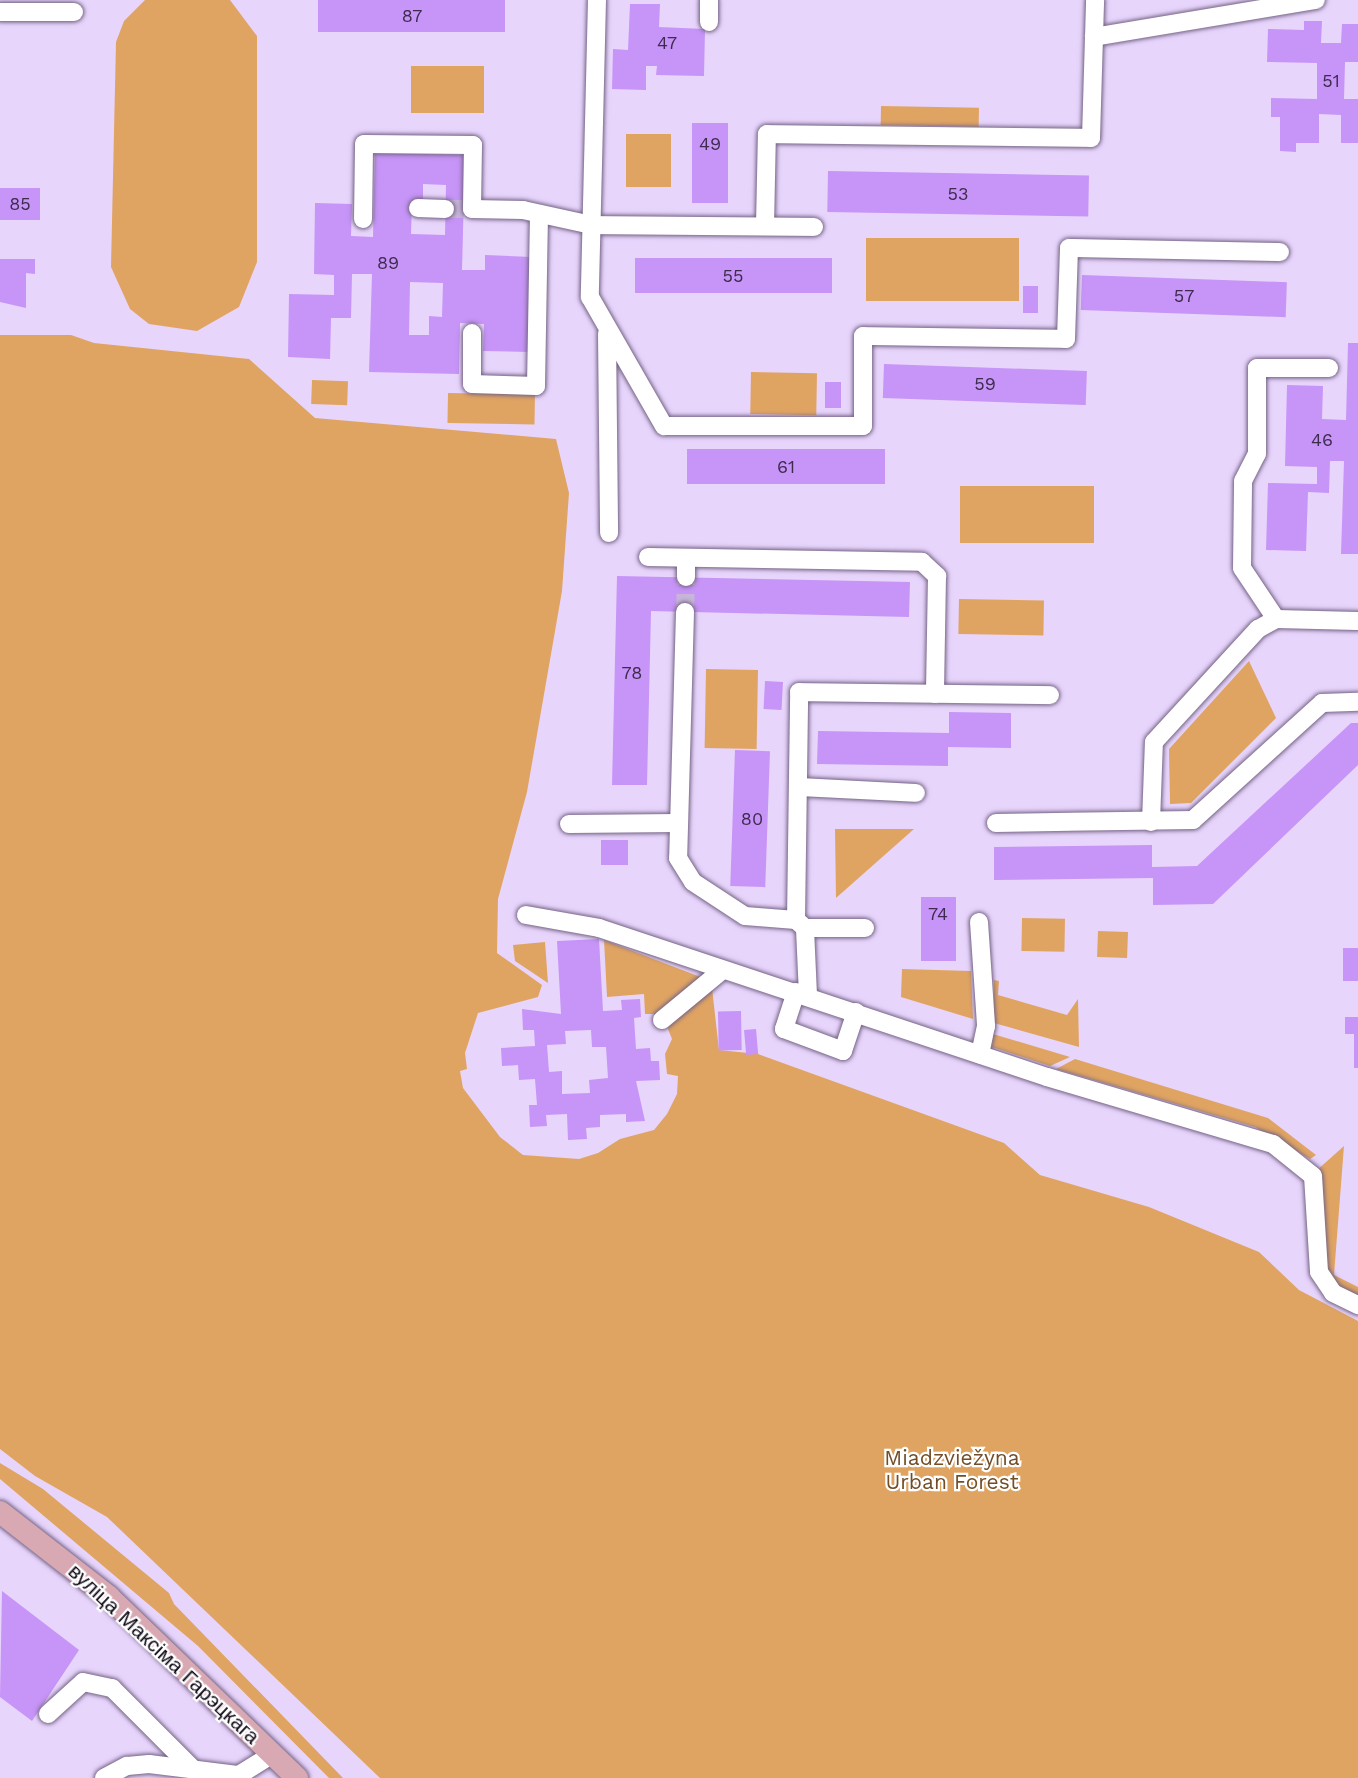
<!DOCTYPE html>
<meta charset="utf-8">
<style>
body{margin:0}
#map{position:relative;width:1358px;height:1778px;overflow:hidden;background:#e8d5fc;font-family:"Work Sans",sans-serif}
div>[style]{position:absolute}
.green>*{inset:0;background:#e0a462;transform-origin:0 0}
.building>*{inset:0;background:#c794f7;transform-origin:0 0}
.minor-tunnel>*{height:18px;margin-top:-9px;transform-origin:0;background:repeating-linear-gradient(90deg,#c7b6d9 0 18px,transparent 0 27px)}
.roads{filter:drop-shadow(0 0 2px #746385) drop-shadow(0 0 2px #746385)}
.minor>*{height:18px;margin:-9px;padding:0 9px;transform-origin:9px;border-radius:9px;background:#fff}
.major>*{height:22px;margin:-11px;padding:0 11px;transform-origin:11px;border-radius:11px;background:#d8a9b3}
span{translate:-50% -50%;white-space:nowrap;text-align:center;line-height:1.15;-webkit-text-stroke:4.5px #fff;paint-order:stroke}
.number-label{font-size:18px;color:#3d2b4e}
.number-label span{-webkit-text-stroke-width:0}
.park-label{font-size:21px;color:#714e28}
.street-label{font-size:21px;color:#0f0815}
</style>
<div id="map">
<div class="green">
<i style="clip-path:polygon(145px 0,230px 0,257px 36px,257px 262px,239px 307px,197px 331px,149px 324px,130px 309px,111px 267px,116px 42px,124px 21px)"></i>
<i style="left:411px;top:66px;width:73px;height:47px"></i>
<i style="left:881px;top:106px;width:98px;height:19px;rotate:1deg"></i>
<i style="left:626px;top:134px;width:45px;height:53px"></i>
<i style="left:866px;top:238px;width:153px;height:63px"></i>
<i style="clip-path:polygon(0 335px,71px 335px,94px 343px,249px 359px,315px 418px,556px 439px,569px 493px,562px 591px,527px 792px,498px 899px,497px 953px,542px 985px,538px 997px,478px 1013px,465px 1053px,467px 1069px,460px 1071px,463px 1088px,500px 1137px,523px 1155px,579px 1159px,598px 1153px,620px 1139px,654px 1130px,667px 1114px,677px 1094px,678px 1076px,667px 1074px,665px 1054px,672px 1039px,666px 1024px,712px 988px,719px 1050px,758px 1054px,1004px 1143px,1040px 1175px,1149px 1207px,1259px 1252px,1299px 1290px,1358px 1321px,1358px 1778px,380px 1778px,107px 1517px,35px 1476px,0 1449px)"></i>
<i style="left:751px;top:372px;width:66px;height:42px;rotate:1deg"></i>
<i style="left:312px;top:380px;width:36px;height:24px;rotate:2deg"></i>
<i style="left:448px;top:393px;width:87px;height:30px;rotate:1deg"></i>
<i style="left:960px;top:486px;width:134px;height:57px"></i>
<i style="left:959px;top:599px;width:85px;height:35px;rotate:1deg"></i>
<i style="clip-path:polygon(1249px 661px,1276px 718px,1191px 803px,1170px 804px,1169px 749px)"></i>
<i style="left:706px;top:669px;width:52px;height:79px;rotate:1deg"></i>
<i style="clip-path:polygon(835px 829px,914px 829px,836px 898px)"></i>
<i style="left:1022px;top:918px;width:43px;height:33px;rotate:1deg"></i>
<i style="left:1098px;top:931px;width:30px;height:26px;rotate:2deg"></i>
<i style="clip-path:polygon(604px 940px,703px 978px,661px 1014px,645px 1014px,644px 994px,607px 997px)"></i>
<i style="clip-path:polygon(545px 942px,548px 983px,515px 961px,513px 945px)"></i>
<i style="clip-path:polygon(902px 969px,971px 971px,973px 1019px,901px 997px)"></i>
<i style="clip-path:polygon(994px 980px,999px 981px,998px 995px,1067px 1015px,1078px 999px,1079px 1047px,994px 1023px)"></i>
<i style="clip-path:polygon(993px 1034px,1070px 1057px,1050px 1066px,992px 1047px)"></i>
<i style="clip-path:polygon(1075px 1059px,1268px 1118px,1316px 1155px,1310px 1159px,1255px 1127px,1056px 1069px)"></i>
<i style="clip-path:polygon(1344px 1146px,1334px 1275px,1358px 1287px,1358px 1296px,1332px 1284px,1324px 1269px,1316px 1171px)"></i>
<i style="clip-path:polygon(0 1463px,43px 1489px,169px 1593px,174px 1604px,343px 1778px,329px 1778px,198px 1646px,0 1479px)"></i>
</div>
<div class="building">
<i style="left:318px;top:0;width:187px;height:32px"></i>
<i style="clip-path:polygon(630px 4px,660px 4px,659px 27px,705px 29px,704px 76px,656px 75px,657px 66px,646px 66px,646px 90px,612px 89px,613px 49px,628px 50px)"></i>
<i style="clip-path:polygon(1304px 21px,1322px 21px,1321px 43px,1341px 43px,1342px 24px,1358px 24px,1358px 62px,1345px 62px,1344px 99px,1358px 99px,1358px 143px,1341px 143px,1341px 115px,1319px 114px,1319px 143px,1296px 143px,1296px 152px,1280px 151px,1280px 117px,1271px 117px,1271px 98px,1317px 99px,1317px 63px,1267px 62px,1268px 29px,1304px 30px)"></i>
<i style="left:692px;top:123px;width:36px;height:80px"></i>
<i style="clip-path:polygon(evenodd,375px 153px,465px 155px,462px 270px,485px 270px,485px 255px,531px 257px,529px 352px,483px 351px,484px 324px,460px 323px,459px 374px,369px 372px,372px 274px,352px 274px,351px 318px,331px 318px,330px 359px,288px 357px,289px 294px,334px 295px,334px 275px,314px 274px,315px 203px,352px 204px,351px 236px,373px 237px,375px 153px,423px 184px,446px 185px,445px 235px,411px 234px,412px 203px,423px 203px,423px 184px,375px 153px,410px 282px,443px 283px,442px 317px,429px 316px,429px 335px,409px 335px,410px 282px)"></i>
<i style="left:828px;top:171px;width:261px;height:41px;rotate:1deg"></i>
<i style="left:0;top:188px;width:40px;height:32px"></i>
<i style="left:635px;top:258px;width:197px;height:35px"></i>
<i style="clip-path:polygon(0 259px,35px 259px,35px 274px,26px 273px,26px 308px,0 302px)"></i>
<i style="left:1082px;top:275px;width:205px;height:35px;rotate:2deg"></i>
<i style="left:1023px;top:286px;width:15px;height:27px"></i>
<i style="clip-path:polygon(1348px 343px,1358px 343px,1358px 554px,1341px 554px,1344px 461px,1330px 461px,1329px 493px,1308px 492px,1306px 551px,1266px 550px,1268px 483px,1317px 484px,1317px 467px,1285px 466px,1287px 385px,1323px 386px,1322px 419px,1346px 420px)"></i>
<i style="left:884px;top:364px;width:203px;height:34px;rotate:2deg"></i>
<i style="left:825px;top:382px;width:16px;height:26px"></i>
<i style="left:687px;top:449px;width:198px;height:35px"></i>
<i style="clip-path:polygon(617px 576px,910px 582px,909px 617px,651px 611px,647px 785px,612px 785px)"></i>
<i style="left:765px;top:681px;width:18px;height:28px;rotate:3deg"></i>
<i style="clip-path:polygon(949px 712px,1011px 713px,1011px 748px,948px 747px,948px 766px,817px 764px,818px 731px,949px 733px)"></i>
<i style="clip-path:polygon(1351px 723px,1358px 723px,1358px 765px,1213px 904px,1153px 905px,1153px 878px,994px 880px,994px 847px,1152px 845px,1152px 867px,1197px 866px)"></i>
<i style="left:735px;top:750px;width:35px;height:136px;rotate:2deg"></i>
<i style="left:628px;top:840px;width:25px;height:27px;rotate:90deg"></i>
<i style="left:921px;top:897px;width:35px;height:64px"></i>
<i style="clip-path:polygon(evenodd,599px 939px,603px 1011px,622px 1010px,621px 1000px,640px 999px,641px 1017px,634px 1018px,636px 1049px,650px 1048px,651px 1061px,659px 1061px,660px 1080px,636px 1081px,645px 1121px,626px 1122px,626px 1114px,600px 1115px,600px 1127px,586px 1128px,587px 1139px,568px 1140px,567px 1114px,546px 1115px,547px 1126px,530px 1127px,529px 1105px,537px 1105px,535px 1079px,519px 1080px,518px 1065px,502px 1066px,501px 1048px,535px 1046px,534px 1030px,523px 1030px,522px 1009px,561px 1014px,557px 941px,599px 939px,591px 1030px,592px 1047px,606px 1047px,608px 1078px,589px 1080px,590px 1093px,562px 1094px,562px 1071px,549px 1072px,547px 1045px,566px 1044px,565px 1031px,591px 1030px)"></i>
<i style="left:1343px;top:948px;width:15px;height:33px"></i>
<i style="left:741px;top:1011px;width:39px;height:23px;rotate:89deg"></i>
<i style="clip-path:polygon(1345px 1017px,1358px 1017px,1358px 1068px,1354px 1068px,1354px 1034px,1345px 1034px)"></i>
<i style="left:756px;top:1029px;width:25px;height:12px;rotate:85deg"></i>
<i style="clip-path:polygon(2px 1591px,79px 1650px,32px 1721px,0 1697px)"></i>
</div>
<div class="minor-tunnel">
<i style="left:445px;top:209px;width:18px"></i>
<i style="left:685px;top:612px;width:35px;rotate:-88deg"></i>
</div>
<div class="roads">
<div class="minor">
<i style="left:597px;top:0;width:297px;rotate:91.4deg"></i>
<i style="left:590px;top:297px;width:149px;rotate:60.2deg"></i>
<i style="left:664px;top:426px;width:199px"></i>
<i style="left:863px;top:426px;width:90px;rotate:-90deg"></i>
<i style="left:863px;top:336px;width:203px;rotate:0.8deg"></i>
<i style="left:1066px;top:339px;width:91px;rotate:-88.1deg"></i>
<i style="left:1069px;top:248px;width:211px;rotate:1.1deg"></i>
<i style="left:709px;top:0;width:22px;rotate:90deg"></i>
<i style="left:0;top:12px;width:74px"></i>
<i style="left:1094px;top:37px;width:225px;rotate:-9.5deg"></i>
<i style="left:418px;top:208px;width:27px;rotate:2deg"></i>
<i style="left:363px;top:219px;width:75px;rotate:-89.2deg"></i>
<i style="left:364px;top:144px;width:109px;rotate:0.5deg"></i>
<i style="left:473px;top:145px;width:64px;rotate:90.9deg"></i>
<i style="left:472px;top:209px;width:51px;rotate:1.1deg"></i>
<i style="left:523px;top:210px;width:70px;rotate:12.4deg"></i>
<i style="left:591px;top:225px;width:223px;rotate:0.5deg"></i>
<i style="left:765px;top:226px;width:92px;rotate:-88.8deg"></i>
<i style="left:767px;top:134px;width:324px;rotate:0.7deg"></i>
<i style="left:1091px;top:138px;width:138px;rotate:-88.3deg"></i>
<i style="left:472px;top:333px;width:51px;rotate:90deg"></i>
<i style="left:472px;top:384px;width:64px;rotate:1.8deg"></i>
<i style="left:536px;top:386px;width:172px;rotate:-89deg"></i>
<i style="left:607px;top:334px;width:199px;rotate:89.4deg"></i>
<i style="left:648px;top:557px;width:274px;rotate:1deg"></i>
<i style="left:922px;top:562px;width:21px;rotate:43deg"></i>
<i style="left:937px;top:576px;width:118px;rotate:91deg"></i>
<i style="left:686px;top:577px;width:19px;rotate:-90deg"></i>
<i style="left:685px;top:612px;width:246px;rotate:91.6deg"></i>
<i style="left:678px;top:858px;width:28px;rotate:58deg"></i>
<i style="left:693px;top:882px;width:62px;rotate:33.2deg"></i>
<i style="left:745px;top:916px;width:51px;rotate:4.5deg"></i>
<i style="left:1276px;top:619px;width:61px;rotate:-123.7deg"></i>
<i style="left:1242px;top:568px;width:87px;rotate:-89.3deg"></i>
<i style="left:1243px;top:481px;width:30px;rotate:-63deg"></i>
<i style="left:1257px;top:454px;width:86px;rotate:-90deg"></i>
<i style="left:1257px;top:368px;width:72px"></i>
<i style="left:799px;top:787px;width:117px;rotate:2.9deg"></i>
<i style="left:1151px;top:822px;width:80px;rotate:-87.9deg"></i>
<i style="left:1154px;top:742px;width:154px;rotate:-47.4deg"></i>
<i style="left:1258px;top:629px;width:21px;rotate:-29deg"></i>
<i style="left:1276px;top:619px;width:82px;rotate:1.4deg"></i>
<i style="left:996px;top:823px;width:197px;rotate:-0.9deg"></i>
<i style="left:1193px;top:820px;width:174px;rotate:-42.2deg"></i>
<i style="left:1322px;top:703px;width:36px;rotate:-2deg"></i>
<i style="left:569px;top:824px;width:109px;rotate:-0.5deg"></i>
<i style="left:526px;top:915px;width:74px;rotate:10.1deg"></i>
<i style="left:599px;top:928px;width:472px;rotate:18.4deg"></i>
<i style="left:1047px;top:1077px;width:236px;rotate:16.5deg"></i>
<i style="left:1273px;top:1144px;width:51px;rotate:38.7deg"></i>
<i style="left:1313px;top:1176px;width:96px;rotate:86.4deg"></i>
<i style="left:1319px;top:1272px;width:25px;rotate:56deg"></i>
<i style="left:1333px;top:1293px;width:28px;rotate:26deg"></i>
<i style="left:979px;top:922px;width:104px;rotate:86.1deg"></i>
<i style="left:986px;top:1026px;width:29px;rotate:102deg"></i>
<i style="left:805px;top:928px;width:60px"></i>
<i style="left:796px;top:992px;width:39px;rotate:108deg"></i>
<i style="left:784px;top:1029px;width:63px;rotate:20.4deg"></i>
<i style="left:843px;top:1051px;width:41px;rotate:-71.6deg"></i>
<i style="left:808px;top:995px;width:67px;rotate:-92.6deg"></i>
<i style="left:805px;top:928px;width:12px;rotate:-138deg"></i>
<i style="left:796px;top:920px;width:228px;rotate:-89.2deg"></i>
<i style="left:799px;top:692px;width:251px;rotate:0.7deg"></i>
<i style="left:662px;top:1020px;width:75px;rotate:-39.6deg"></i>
<i style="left:48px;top:1714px;width:47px;rotate:-42.4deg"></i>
<i style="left:83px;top:1682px;width:30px;rotate:12deg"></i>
<i style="left:112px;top:1688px;width:115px;rotate:45deg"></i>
<i style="left:104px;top:1778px;width:26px;rotate:-28deg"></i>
<i style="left:127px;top:1766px;width:22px;rotate:-5deg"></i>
<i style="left:149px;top:1764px;width:91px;rotate:7deg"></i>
<i style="left:239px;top:1775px;width:40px;rotate:-32deg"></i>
</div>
<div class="major">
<i style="left:0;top:1512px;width:138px;rotate:37.9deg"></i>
<i style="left:109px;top:1597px;width:261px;rotate:43.9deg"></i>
</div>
</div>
<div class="number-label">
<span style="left:412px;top:16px">87</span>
<span style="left:667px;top:43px">47</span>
<span style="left:1331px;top:81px">51</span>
<span style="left:710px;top:144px">49</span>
<span style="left:958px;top:194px">53</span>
<span style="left:20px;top:204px">85</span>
<span style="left:388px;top:263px">89</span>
<span style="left:733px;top:276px">55</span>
<span style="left:1184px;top:296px">57</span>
<span style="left:985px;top:384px">59</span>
<span style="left:1322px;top:440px">46</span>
<span style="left:786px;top:467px">61</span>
<span style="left:632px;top:673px">78</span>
<span style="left:752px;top:819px">80</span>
<span style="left:938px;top:914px">74</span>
</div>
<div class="park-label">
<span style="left:952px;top:1470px">Miadzviežyna<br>Urban Forest</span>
</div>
<div class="street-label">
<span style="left:164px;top:1654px;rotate:43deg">вуліца Максіма Гарэцкага</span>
</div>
</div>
